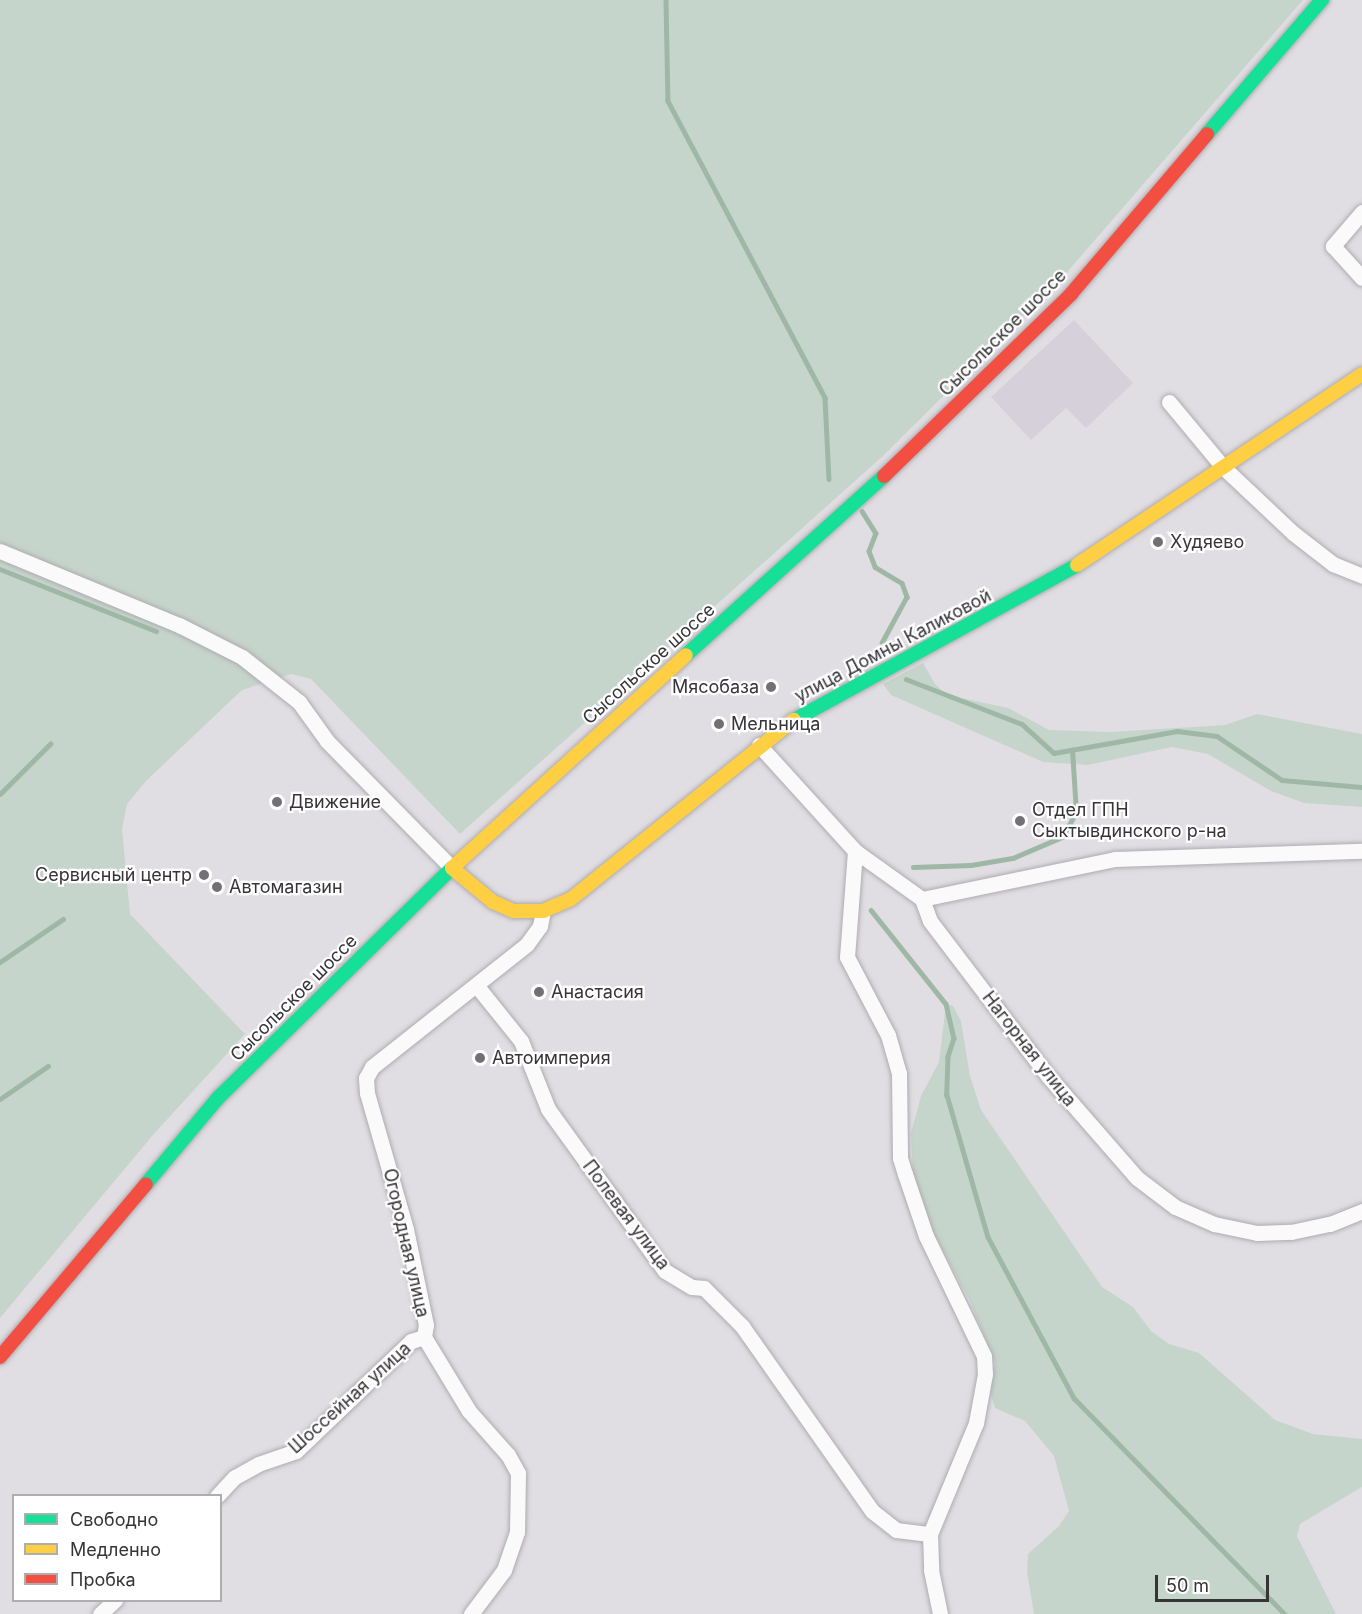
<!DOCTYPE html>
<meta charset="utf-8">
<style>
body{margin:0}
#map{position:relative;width:1362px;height:1614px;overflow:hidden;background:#e1dee3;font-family:Inter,sans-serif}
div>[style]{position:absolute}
.built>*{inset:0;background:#d5d0d9}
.green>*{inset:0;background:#c6d5cb}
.stream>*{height:4.5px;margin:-2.25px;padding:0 2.25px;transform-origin:2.25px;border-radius:2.25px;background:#9fb8a6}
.roads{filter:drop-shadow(0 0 2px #aeacb0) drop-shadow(0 0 2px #aeacb0)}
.street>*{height:15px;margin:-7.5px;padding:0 7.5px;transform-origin:7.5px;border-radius:7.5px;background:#fafafb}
.fast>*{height:14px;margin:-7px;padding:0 7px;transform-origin:7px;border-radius:7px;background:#16e098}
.slow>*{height:14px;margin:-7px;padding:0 7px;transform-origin:7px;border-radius:7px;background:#ffcf43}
.jam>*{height:14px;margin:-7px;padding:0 7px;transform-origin:7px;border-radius:7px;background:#f24e42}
.dots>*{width:16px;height:16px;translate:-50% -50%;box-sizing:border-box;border:3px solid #fff;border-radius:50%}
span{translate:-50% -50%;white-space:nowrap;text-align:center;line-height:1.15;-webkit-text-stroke:4.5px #fff;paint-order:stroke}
.street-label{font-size:18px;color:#363437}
.poi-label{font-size:18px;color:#363437}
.left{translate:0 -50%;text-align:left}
.right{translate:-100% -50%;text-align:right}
.legend{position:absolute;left:12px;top:1494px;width:210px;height:108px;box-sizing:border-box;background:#fff;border:2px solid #afaeaf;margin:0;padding:8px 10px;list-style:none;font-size:18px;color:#363437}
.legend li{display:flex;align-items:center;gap:12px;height:30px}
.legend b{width:30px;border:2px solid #afaeaf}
.scale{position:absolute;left:1155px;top:1575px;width:114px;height:27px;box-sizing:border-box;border:3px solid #363437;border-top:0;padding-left:8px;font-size:18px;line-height:21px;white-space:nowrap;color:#363437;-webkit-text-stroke:4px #fff;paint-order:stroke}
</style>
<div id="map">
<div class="built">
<i style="clip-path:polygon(1074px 320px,1133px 383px,1086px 428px,1066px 408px,1031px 440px,991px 397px)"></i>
</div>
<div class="green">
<i style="clip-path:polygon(0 0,1303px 0,1062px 278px,883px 456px,460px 834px,311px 679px,291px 674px,242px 690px,146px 781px,127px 804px,122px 829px,130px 914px,245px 1034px,153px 1135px,0 1318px)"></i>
<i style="clip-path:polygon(923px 663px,935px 684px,947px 695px,1008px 708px,1049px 730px,1111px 732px,1225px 725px,1257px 714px,1362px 734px,1362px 807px,1304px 803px,1271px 791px,1208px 754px,1172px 747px,1088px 765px,1043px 762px,891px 695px,883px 684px)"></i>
<i style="clip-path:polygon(946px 1004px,953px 1006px,961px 1021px,970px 1076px,981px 1110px,1102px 1287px,1133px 1307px,1151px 1331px,1169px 1344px,1199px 1353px,1275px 1420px,1313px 1434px,1362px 1439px,1362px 1487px,1300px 1524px,1297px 1536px,1336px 1614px,1034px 1614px,1027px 1572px,1028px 1554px,1059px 1526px,1069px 1511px,1054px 1456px,1025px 1421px,995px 1408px,990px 1391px,995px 1363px,969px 1299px,926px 1219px,913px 1172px,911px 1133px,921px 1096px,939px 1062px)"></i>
</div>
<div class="stream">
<i style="left:666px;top:0;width:101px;rotate:88.9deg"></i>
<i style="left:668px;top:101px;width:336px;rotate:62.1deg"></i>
<i style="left:825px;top:398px;width:81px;rotate:87.2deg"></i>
<i style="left:862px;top:511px;width:26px;rotate:58deg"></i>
<i style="left:876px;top:533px;width:19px;rotate:111deg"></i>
<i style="left:869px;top:551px;width:17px;rotate:69deg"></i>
<i style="left:875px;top:567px;width:31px;rotate:31deg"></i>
<i style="left:902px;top:583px;width:15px;rotate:70deg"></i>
<i style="left:907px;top:597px;width:52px;rotate:118.5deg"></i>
<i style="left:0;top:569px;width:168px;rotate:21.7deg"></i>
<i style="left:906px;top:679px;width:124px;rotate:21.2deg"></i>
<i style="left:1022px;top:724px;width:43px;rotate:42.2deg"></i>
<i style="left:1054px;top:753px;width:125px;rotate:-10.1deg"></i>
<i style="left:1177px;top:731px;width:40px;rotate:7.1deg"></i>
<i style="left:1217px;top:736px;width:78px;rotate:34.1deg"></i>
<i style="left:1282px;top:780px;width:80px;rotate:5deg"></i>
<i style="left:0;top:794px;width:71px;rotate:-45deg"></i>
<i style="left:913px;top:867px;width:58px;rotate:-2deg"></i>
<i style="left:971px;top:865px;width:43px;rotate:-9.5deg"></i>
<i style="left:1013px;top:858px;width:53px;rotate:-23.2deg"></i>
<i style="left:1062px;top:837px;width:28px;rotate:-60deg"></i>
<i style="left:1076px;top:813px;width:63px;rotate:-93.6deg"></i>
<i style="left:871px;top:910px;width:120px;rotate:51.4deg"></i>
<i style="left:946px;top:1004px;width:35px;rotate:77deg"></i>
<i style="left:954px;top:1038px;width:20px;rotate:108deg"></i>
<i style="left:948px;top:1057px;width:38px;rotate:92deg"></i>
<i style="left:947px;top:1095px;width:148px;rotate:73.9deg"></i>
<i style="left:988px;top:1237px;width:183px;rotate:61.9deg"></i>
<i style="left:1074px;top:1398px;width:302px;rotate:45.7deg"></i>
<i style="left:0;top:962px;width:76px;rotate:-34.3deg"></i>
<i style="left:0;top:1099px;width:58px;rotate:-34.5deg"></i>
</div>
<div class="roads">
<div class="street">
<i style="left:1362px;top:212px;width:45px;rotate:130.5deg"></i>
<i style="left:1333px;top:246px;width:43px;rotate:47.8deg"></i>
<i style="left:1169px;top:402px;width:85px;rotate:50.3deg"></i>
<i style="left:1223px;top:467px;width:96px;rotate:43.3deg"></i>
<i style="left:1293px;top:533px;width:51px;rotate:37.8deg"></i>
<i style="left:1333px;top:564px;width:31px;rotate:22deg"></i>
<i style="left:0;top:551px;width:194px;rotate:22.5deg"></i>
<i style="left:179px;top:625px;width:71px;rotate:26.9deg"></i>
<i style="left:242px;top:657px;width:73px;rotate:38.3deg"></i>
<i style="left:299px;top:702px;width:48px;rotate:54.3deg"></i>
<i style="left:327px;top:741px;width:178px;rotate:45.5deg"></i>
<i style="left:759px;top:745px;width:143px;rotate:47.8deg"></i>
<i style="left:855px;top:851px;width:82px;rotate:35.6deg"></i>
<i style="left:922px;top:899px;width:23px;rotate:70deg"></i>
<i style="left:930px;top:921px;width:195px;rotate:52.7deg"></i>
<i style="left:1048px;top:1076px;width:135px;rotate:48.9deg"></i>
<i style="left:1137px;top:1178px;width:48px;rotate:37.3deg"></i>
<i style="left:1175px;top:1207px;width:43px;rotate:23.6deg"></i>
<i style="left:1214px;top:1224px;width:44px;rotate:11.8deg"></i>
<i style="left:1257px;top:1233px;width:34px;rotate:-2deg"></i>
<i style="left:1291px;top:1232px;width:40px;rotate:-12deg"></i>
<i style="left:1330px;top:1224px;width:35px;rotate:-22deg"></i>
<i style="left:855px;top:851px;width:106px;rotate:94.3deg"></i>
<i style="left:847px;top:957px;width:88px;rotate:62.3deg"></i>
<i style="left:888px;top:1035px;width:40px;rotate:74deg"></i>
<i style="left:899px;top:1073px;width:85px;rotate:89.3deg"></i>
<i style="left:900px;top:1158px;width:17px;rotate:73deg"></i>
<i style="left:905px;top:1174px;width:65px;rotate:71.3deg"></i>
<i style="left:926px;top:1236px;width:133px;rotate:64.2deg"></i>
<i style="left:984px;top:1356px;width:18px;rotate:87deg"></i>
<i style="left:985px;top:1374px;width:50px;rotate:100.4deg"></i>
<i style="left:976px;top:1423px;width:120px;rotate:112.5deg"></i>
<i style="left:930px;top:1534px;width:36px;rotate:88deg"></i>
<i style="left:931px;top:1570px;width:45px;rotate:78.4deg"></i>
<i style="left:922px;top:899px;width:197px;rotate:-11.7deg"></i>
<i style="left:1115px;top:859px;width:247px;rotate:-1.9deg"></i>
<i style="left:476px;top:985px;width:72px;rotate:51.2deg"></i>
<i style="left:521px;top:1041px;width:73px;rotate:68.3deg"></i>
<i style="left:548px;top:1109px;width:200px;rotate:54.2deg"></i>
<i style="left:665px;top:1271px;width:31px;rotate:31deg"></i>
<i style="left:692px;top:1287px;width:12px;rotate:5deg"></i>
<i style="left:704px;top:1288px;width:54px;rotate:45deg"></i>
<i style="left:742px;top:1326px;width:226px;rotate:54.9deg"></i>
<i style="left:872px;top:1511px;width:31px;rotate:38deg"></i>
<i style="left:896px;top:1530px;width:34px;rotate:7deg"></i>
<i style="left:217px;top:1496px;width:26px;rotate:-47deg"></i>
<i style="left:235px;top:1477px;width:26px;rotate:-29deg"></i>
<i style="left:258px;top:1464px;width:40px;rotate:-18.9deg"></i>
<i style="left:296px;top:1451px;width:159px;rotate:-43.7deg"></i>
<i style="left:411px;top:1341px;width:14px;rotate:-17deg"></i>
<i style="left:100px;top:1614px;width:21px;rotate:-43deg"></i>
<i style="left:471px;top:1614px;width:55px;rotate:-53.1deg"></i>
<i style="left:504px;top:1570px;width:40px;rotate:-71.1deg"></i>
<i style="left:517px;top:1532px;width:59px;rotate:-89deg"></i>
<i style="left:518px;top:1473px;width:21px;rotate:-119deg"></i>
<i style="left:508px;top:1455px;width:59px;rotate:-131.6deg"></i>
<i style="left:469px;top:1411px;width:87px;rotate:-121.3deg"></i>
<i style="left:424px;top:1337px;width:12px;rotate:-81deg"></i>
<i style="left:426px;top:1325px;width:98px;rotate:-101.8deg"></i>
<i style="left:406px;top:1229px;width:141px;rotate:-106deg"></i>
<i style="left:367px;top:1093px;width:15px;rotate:-94deg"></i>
<i style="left:366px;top:1078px;width:13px;rotate:-61deg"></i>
<i style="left:372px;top:1067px;width:198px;rotate:-38.4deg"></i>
<i style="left:527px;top:944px;width:22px;rotate:-54deg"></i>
<i style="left:540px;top:926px;width:15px;rotate:-79deg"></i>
</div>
<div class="fast">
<i style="left:1207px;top:134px;width:177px;rotate:-49.4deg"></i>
<i style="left:686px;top:655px;width:267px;rotate:-42.1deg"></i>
<i style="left:794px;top:720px;width:323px;rotate:-28.7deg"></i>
<i style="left:146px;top:1184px;width:112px;rotate:-50.1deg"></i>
<i style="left:218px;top:1098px;width:328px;rotate:-44.5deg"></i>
</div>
<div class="slow">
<i style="left:1077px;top:565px;width:343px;rotate:-33.8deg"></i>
<i style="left:452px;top:868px;width:53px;rotate:39.7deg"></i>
<i style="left:493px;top:902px;width:22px;rotate:24deg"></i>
<i style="left:513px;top:911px;width:30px"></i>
<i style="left:543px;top:911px;width:30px;rotate:-23deg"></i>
<i style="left:571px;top:899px;width:286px;rotate:-38.8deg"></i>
<i style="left:452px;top:868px;width:316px;rotate:-42.3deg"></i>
</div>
<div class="jam">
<i style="left:884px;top:476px;width:261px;rotate:-44.2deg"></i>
<i style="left:1071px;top:294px;width:210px;rotate:-49.6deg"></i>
<i style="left:0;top:1357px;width:226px;rotate:-49.8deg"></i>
</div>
</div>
<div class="dots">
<i style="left:1158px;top:542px;background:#727073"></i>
<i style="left:771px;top:687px;background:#727073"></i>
<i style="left:719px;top:724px;background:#727073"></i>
<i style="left:277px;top:802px;background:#727073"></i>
<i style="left:1020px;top:821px;background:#727073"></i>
<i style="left:204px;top:875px;background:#727073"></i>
<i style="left:217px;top:887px;background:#727073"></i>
<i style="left:539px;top:992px;background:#727073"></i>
<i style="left:480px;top:1058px;background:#727073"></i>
</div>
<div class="street-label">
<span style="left:1003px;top:333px;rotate:-45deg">Сысольское шоссе</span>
<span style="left:893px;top:646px;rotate:-28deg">улица Домны Каликовой</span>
<span style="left:649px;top:664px;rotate:-42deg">Сысольское шоссе</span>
<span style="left:294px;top:998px;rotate:-45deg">Сысольское шоссе</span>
<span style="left:1029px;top:1049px;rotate:52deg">Нагорная улица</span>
<span style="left:626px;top:1215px;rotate:53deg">Полевая улица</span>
<span style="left:406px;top:1243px;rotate:77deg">Огородная улица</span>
<span style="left:350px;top:1398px;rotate:-42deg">Шоссейная улица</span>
</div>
<div class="poi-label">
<span class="left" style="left:1170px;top:542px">Худяево</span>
<span class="right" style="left:759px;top:687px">Мясобаза</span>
<span class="left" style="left:731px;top:724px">Мельница</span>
<span class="left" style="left:289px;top:802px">Движение</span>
<span class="left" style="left:1032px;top:821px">Отдел ГПН<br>Сыктывдинского р-на</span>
<span class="right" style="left:192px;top:875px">Сервисный центр</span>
<span class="left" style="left:229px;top:887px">Автомагазин</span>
<span class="left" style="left:551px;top:992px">Анастасия</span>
<span class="left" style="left:492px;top:1058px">Автоимперия</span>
</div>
<ul class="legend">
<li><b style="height:8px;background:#16e098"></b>Свободно</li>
<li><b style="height:8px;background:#ffcf43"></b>Медленно</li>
<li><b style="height:8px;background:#f24e42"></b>Пробка</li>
</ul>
<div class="scale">50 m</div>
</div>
